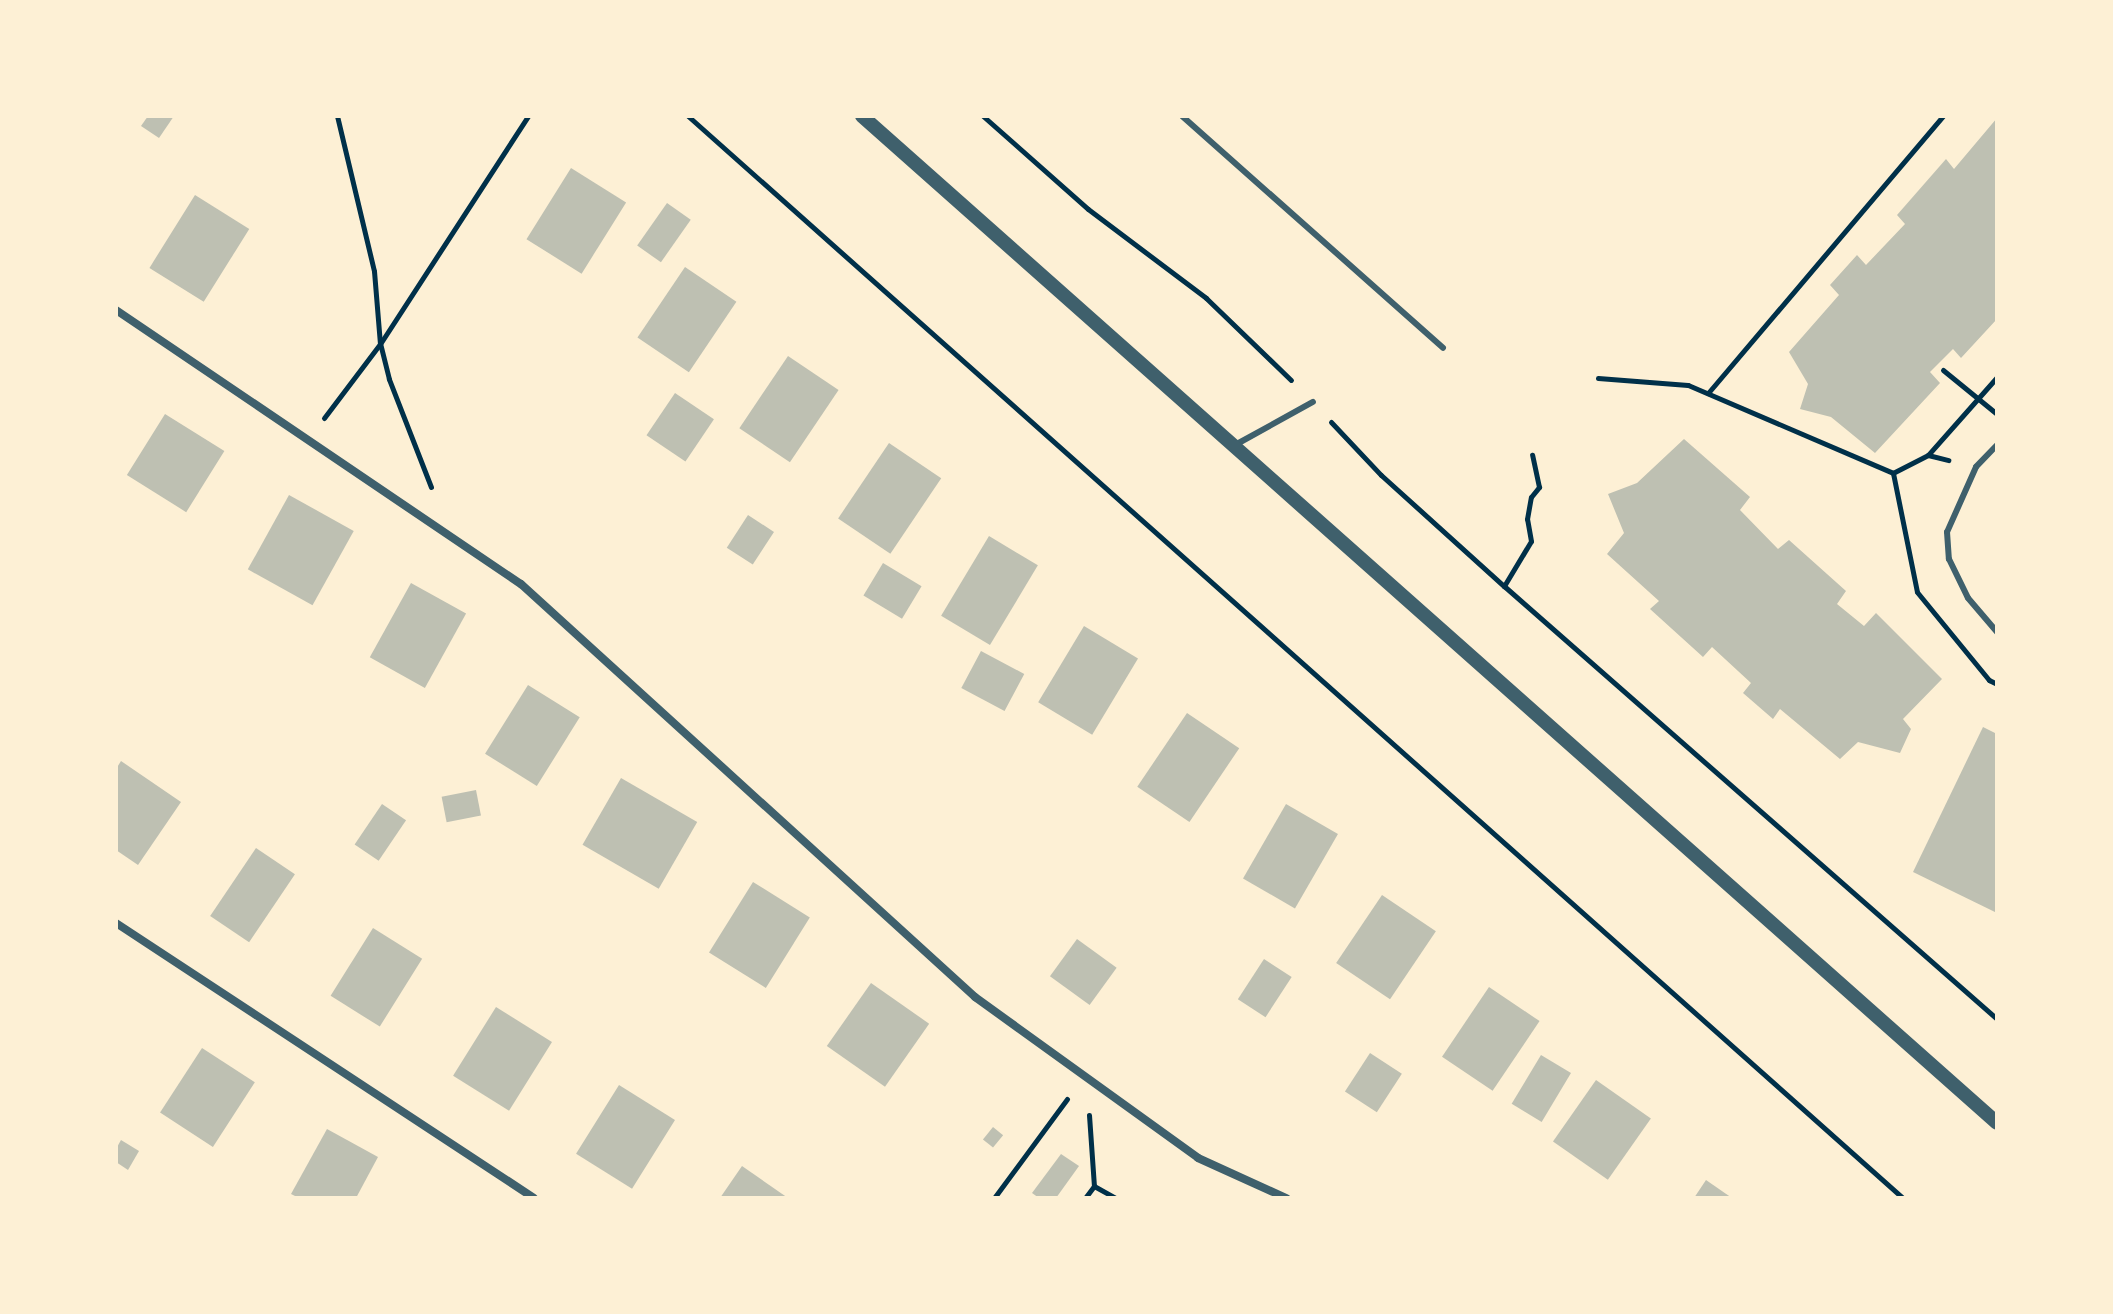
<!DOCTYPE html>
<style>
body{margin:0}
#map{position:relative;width:2113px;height:1314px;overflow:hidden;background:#fdf0d5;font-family:Ubuntu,sans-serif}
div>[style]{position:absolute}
.building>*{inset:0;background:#bec0b2;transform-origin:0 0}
.path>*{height:5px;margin:-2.5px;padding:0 2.5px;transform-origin:2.5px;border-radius:2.5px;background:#003049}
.service>*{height:6px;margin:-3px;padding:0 3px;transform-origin:3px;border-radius:3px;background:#3f606c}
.minor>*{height:8px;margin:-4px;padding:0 4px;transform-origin:4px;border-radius:4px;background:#3f606c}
.tertiary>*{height:14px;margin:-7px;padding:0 7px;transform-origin:7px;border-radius:7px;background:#3f606c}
span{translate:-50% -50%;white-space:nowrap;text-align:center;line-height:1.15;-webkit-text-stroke:6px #fdf0d5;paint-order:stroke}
.frame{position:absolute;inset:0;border:118px solid #fdf0d5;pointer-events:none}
</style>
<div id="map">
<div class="building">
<i style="clip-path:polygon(148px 116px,174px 116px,159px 138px,141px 126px)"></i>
<i style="clip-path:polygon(1997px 118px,1997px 319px,1961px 358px,1953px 349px,1930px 372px,1940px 383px,1875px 453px,1831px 417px,1800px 409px,1808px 384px,1789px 352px,1839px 295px,1830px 285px,1857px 255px,1866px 265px,1905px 224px,1897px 215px,1946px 159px,1954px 169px)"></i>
<i style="left:571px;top:168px;width:65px;height:84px;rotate:32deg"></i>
<i style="left:195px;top:195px;width:64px;height:86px;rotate:32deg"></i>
<i style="left:667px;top:203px;width:29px;height:52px;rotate:35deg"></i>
<i style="left:685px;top:267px;width:62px;height:85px;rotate:34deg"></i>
<i style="left:788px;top:356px;width:61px;height:87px;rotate:34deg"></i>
<i style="left:675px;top:393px;width:47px;height:51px;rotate:34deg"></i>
<i style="left:165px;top:414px;width:70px;height:72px;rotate:32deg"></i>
<i style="clip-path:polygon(1684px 439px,1750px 497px,1740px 510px,1778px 549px,1789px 540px,1846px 591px,1837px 604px,1864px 626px,1876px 613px,1942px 679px,1903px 719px,1911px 729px,1900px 753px,1858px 742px,1840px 759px,1780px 709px,1773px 719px,1743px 693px,1751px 683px,1712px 647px,1703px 657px,1650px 609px,1659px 601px,1607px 554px,1624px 533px,1608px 494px,1637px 483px)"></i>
<i style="left:889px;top:443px;width:63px;height:91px;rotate:34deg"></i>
<i style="left:289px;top:495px;width:74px;height:85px;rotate:29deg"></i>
<i style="left:748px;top:515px;width:31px;height:39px;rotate:33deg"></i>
<i style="left:989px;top:536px;width:57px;height:93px;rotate:31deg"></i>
<i style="left:883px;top:563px;width:45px;height:38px;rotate:31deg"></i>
<i style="left:411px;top:583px;width:63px;height:85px;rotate:29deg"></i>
<i style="left:1084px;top:626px;width:63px;height:89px;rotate:31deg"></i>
<i style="left:981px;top:651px;width:49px;height:42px;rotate:28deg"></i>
<i style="left:528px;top:685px;width:61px;height:81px;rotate:32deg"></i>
<i style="left:1187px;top:713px;width:63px;height:89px;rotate:34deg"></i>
<i style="clip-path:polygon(1983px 727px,1997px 734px,1997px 913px,1913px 872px)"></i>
<i style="clip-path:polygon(121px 761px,181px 802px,138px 865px,116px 850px,116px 769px)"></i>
<i style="left:621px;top:778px;width:88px;height:77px;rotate:30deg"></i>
<i style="left:476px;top:790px;width:26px;height:35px;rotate:79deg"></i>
<i style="left:382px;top:804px;width:29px;height:49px;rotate:34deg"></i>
<i style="left:1286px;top:804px;width:60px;height:86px;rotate:30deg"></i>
<i style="left:256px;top:848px;width:47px;height:82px;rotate:34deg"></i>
<i style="left:753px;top:882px;width:67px;height:83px;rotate:32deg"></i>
<i style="left:1382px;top:895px;width:65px;height:82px;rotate:34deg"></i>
<i style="left:373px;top:928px;width:58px;height:80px;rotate:32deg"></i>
<i style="left:1077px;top:939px;width:49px;height:46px;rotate:36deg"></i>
<i style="left:1264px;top:959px;width:33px;height:48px;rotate:33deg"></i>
<i style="left:871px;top:983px;width:71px;height:77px;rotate:35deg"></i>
<i style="left:1489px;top:987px;width:61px;height:84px;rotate:34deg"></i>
<i style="left:496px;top:1007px;width:66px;height:81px;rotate:32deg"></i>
<i style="left:202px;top:1048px;width:63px;height:77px;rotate:33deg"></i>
<i style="left:1370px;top:1053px;width:38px;height:46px;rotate:33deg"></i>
<i style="left:1541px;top:1055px;width:35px;height:57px;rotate:31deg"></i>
<i style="left:1596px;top:1080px;width:67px;height:75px;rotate:35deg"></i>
<i style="left:619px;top:1085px;width:66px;height:81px;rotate:32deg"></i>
<i style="left:993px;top:1127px;width:13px;height:16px;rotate:39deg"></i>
<i style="clip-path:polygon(327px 1129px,378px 1157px,356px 1198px,299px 1198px,291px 1194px)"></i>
<i style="clip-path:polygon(121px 1140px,139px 1151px,128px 1170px,116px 1162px,116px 1149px)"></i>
<i style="clip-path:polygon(1061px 1154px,1079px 1166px,1056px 1198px,1039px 1198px,1032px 1193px)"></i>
<i style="clip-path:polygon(742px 1166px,788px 1198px,720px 1198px)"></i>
<i style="clip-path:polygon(1706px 1180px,1732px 1198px,1694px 1198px)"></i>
</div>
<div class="path">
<i style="left:688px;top:116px;width:1627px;rotate:41.69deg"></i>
<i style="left:983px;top:116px;width:140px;rotate:41.5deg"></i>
<i style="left:1088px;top:209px;width:148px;rotate:37deg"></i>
<i style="left:1206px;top:298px;width:118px;rotate:44deg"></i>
<i style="left:1943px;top:370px;width:70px;rotate:39.2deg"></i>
<i style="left:1997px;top:377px;width:104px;rotate:131.5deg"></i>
<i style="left:1928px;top:455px;width:39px;rotate:153deg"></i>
<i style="left:1893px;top:473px;width:121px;rotate:78.6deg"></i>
<i style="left:1917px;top:592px;width:114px;rotate:50.7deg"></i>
<i style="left:1989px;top:680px;width:9px;rotate:27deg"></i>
<i style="left:1598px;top:378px;width:90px;rotate:4.4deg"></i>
<i style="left:1688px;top:385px;width:223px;rotate:23.2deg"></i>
<i style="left:1708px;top:393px;width:363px;rotate:-49.7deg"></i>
<i style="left:324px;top:418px;width:93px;rotate:-52.9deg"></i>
<i style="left:380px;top:344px;width:73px;rotate:-94.7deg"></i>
<i style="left:374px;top:271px;width:159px;rotate:-103.4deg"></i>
<i style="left:1331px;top:422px;width:73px;rotate:46.7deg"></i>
<i style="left:1381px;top:475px;width:166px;rotate:42.1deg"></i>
<i style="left:1504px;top:586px;width:656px;rotate:41.29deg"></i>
<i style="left:1928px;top:455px;width:21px;rotate:14deg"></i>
<i style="left:431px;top:487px;width:116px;rotate:-111.3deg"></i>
<i style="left:389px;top:379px;width:36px;rotate:-104deg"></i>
<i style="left:380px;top:344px;width:272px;rotate:-57deg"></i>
<i style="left:1504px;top:586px;width:52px;rotate:-59deg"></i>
<i style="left:1531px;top:541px;width:22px;rotate:-100deg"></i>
<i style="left:1527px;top:519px;width:22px;rotate:-80deg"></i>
<i style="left:1531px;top:497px;width:13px;rotate:-51deg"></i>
<i style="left:1539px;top:487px;width:33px;rotate:-102deg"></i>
<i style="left:1089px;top:1115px;width:71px;rotate:86deg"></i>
<i style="left:994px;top:1198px;width:123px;rotate:-53.6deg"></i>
<i style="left:1085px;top:1198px;width:15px;rotate:-53deg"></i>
<i style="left:1094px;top:1186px;width:25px;rotate:29deg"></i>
<i style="left:1984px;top:1198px;width:8px"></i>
</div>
<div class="service">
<i style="left:1182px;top:116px;width:349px;rotate:41.6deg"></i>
<i style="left:1235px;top:445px;width:89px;rotate:-28.9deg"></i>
<i style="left:1997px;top:445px;width:30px;rotate:134deg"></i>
<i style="left:1976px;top:467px;width:71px;rotate:114deg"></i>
<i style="left:1947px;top:532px;width:27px;rotate:86deg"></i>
<i style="left:1949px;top:559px;width:43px;rotate:64deg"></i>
<i style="left:1968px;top:598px;width:45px;rotate:49.5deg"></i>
</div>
<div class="minor">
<i style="left:116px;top:310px;width:489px;rotate:34.1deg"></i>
<i style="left:521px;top:584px;width:614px;rotate:42.29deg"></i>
<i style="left:975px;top:997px;width:275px;rotate:35.8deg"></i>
<i style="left:1198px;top:1158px;width:97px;rotate:24.4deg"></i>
<i style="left:116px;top:923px;width:500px;rotate:33.34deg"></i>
</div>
<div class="tertiary">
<i style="left:862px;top:116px;width:1517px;rotate:41.58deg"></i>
</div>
<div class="frame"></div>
</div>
